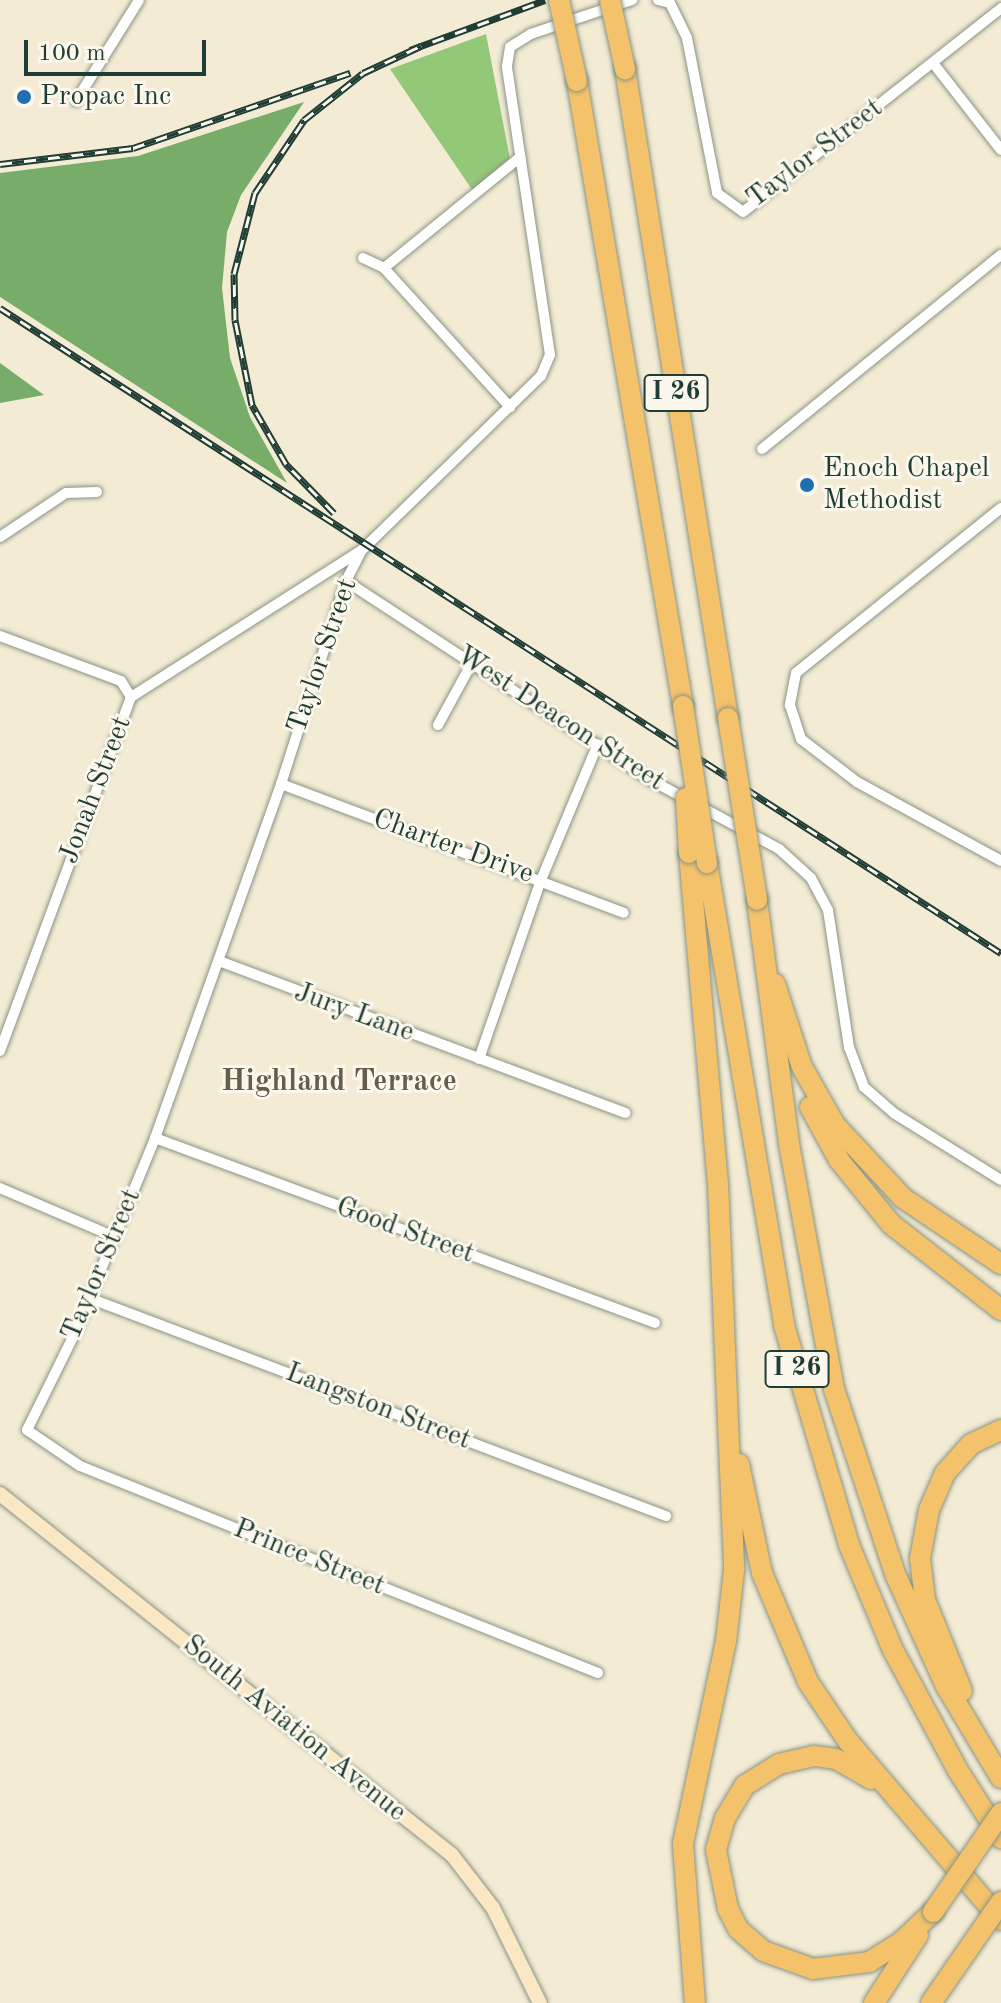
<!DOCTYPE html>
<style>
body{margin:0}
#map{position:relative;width:1001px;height:2003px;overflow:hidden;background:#f3ebd4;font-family:"Old Standard TT",serif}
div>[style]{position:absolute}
.green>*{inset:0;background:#94c879}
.forest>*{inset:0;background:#77ac69}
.roads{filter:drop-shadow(0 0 2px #899484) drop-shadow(0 0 2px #899484)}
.street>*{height:10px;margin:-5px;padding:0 5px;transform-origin:5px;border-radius:5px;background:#fff}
.secondary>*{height:14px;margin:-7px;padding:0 7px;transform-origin:7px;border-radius:7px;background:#fae7c3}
.highway>*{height:20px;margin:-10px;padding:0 10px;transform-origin:10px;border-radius:10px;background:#f3c26a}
.rail>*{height:7px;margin-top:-3.5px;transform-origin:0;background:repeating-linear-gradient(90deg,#fbf7ec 0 12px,#1f3d34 0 24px);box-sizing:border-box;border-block:2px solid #1f3d34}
.bridges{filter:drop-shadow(0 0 2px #899484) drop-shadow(0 0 2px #899484)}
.highway-bridge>*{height:20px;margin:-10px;padding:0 10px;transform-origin:10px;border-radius:10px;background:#f3c26a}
.dots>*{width:22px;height:22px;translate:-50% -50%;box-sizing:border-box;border:4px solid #fbf7ec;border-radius:50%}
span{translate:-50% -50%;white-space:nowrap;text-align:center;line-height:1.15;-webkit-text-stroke:6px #fbf7ec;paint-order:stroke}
.shield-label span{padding:2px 6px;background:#fbf7ec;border:2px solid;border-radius:6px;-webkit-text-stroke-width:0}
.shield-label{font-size:26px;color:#1f3d34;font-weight:700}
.poi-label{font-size:28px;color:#1f3d34}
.left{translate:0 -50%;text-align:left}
.street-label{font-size:28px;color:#1f3d34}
.neighbourhood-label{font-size:30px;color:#655d4b;font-weight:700}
.scale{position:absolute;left:24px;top:40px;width:182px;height:36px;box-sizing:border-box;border:4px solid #1f3d34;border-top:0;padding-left:10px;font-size:24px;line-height:28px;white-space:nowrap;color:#1f3d34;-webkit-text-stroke:6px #fbf7ec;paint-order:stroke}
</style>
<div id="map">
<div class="green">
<i style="clip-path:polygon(486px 34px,511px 164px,475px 194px,390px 69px)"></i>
</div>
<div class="forest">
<i style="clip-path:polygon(304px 102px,241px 195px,227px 232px,222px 288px,230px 358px,250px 417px,287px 483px,0 297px,0 173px,138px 156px)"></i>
<i style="clip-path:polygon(0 363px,44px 395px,0 403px)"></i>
</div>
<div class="roads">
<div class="street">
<i style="left:658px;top:0;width:12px;rotate:14deg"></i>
<i style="left:670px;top:3px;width:39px;rotate:64deg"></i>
<i style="left:687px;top:38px;width:158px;rotate:79deg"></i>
<i style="left:717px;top:193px;width:32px;rotate:36deg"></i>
<i style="left:743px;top:212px;width:329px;rotate:-38.3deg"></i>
<i style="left:933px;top:63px;width:110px;rotate:52deg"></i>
<i style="left:76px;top:101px;width:119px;rotate:-58deg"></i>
<i style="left:363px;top:258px;width:23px;rotate:25deg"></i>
<i style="left:384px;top:268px;width:188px;rotate:47.8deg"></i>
<i style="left:384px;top:268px;width:176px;rotate:-39.2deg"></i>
<i style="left:762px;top:449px;width:308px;rotate:-39.1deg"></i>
<i style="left:1001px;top:508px;width:263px;rotate:141.2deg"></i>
<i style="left:796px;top:673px;width:33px;rotate:101deg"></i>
<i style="left:790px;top:705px;width:36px;rotate:72deg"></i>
<i style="left:801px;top:739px;width:71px;rotate:37.5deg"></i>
<i style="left:857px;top:782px;width:164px;rotate:28.7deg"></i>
<i style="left:0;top:537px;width:79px;rotate:-33.7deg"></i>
<i style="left:66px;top:493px;width:31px;rotate:-2deg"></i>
<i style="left:346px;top:581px;width:358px;rotate:33.2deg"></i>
<i style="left:645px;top:777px;width:152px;rotate:28.2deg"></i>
<i style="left:779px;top:849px;width:43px;rotate:42.2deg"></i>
<i style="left:811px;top:878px;width:36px;rotate:62deg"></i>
<i style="left:828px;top:910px;width:139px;rotate:81.3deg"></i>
<i style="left:849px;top:1047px;width:43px;rotate:69.4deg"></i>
<i style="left:864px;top:1087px;width:41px;rotate:41.1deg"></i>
<i style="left:895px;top:1114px;width:125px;rotate:31.9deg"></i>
<i style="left:0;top:636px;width:129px;rotate:20.4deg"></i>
<i style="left:121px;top:681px;width:19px;rotate:58deg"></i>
<i style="left:438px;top:725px;width:71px;rotate:-61.3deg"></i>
<i style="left:281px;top:784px;width:366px;rotate:20.6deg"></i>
<i style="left:219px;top:961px;width:434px;rotate:20.5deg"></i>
<i style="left:0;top:1051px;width:377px;rotate:-69.7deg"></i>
<i style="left:131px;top:697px;width:272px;rotate:-32.5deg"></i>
<i style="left:479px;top:1059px;width:189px;rotate:-70.9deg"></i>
<i style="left:541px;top:880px;width:147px;rotate:-67.3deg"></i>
<i style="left:155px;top:1138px;width:533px;rotate:20.3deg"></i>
<i style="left:0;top:1188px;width:125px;rotate:23.1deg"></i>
<i style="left:89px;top:1298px;width:617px;rotate:20.7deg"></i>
<i style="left:598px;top:1673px;width:558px;rotate:-158.22deg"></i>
<i style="left:80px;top:1466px;width:64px;rotate:-145.8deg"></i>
<i style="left:27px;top:1430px;width:106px;rotate:-63.7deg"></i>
<i style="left:74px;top:1335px;width:213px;rotate:-67.6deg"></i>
<i style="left:155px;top:1138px;width:376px;rotate:-70.4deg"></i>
<i style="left:281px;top:784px;width:213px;rotate:-72.2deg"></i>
<i style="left:346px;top:581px;width:35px;rotate:-63deg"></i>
<i style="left:362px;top:550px;width:250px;rotate:-44.2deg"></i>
<i style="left:541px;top:376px;width:23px;rotate:-67deg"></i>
<i style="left:550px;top:355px;width:292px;rotate:-98.5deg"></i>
<i style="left:507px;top:66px;width:19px;rotate:-81deg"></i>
<i style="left:510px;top:47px;width:25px;rotate:-32deg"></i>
<i style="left:531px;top:34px;width:107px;rotate:-18.6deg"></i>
</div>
<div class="secondary">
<i style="left:0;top:1494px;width:578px;rotate:38.61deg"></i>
<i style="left:452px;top:1855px;width:67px;rotate:52.3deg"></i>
<i style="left:493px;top:1908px;width:106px;rotate:63.7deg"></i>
</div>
<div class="highway">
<i style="left:625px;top:69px;width:657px;rotate:80.98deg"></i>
<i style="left:577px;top:81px;width:634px;rotate:80.37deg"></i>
<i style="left:689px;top:853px;width:331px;rotate:85deg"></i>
<i style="left:718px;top:1183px;width:387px;rotate:87.6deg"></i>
<i style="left:734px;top:1570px;width:71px;rotate:96.4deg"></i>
<i style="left:726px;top:1641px;width:208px;rotate:102deg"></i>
<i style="left:683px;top:1844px;width:159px;rotate:85.7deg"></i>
<i style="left:707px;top:863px;width:468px;rotate:80.5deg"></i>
<i style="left:784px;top:1325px;width:229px;rotate:73.5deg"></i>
<i style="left:849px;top:1545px;width:114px;rotate:67.3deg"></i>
<i style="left:893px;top:1650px;width:135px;rotate:61.7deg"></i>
<i style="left:957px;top:1769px;width:82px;rotate:57.5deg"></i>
<i style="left:757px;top:900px;width:246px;rotate:82.5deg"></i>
<i style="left:789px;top:1144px;width:249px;rotate:79.6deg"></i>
<i style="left:834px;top:1389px;width:197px;rotate:71.7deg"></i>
<i style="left:896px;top:1576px;width:121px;rotate:65.6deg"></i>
<i style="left:946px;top:1686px;width:107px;rotate:59.1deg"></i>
<i style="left:775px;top:984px;width:87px;rotate:72deg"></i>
<i style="left:802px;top:1067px;width:67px;rotate:60.4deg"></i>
<i style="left:835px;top:1125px;width:100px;rotate:47deg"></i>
<i style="left:903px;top:1198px;width:118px;rotate:34deg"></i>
<i style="left:810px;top:1107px;width:60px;rotate:61.3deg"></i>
<i style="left:839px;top:1160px;width:82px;rotate:50.9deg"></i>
<i style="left:891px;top:1224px;width:140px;rotate:38deg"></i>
<i style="left:739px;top:1464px;width:111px;rotate:78.1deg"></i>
<i style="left:762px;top:1573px;width:118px;rotate:67.1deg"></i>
<i style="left:808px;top:1682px;width:71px;rotate:55.9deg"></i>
<i style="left:848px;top:1741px;width:235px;rotate:49.5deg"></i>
<i style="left:962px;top:1691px;width:98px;rotate:-112.1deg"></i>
<i style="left:925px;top:1600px;width:42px;rotate:-96.8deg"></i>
<i style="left:920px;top:1558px;width:49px;rotate:-79.4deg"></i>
<i style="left:929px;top:1510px;width:40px;rotate:-66.6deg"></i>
<i style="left:945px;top:1473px;width:39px;rotate:-48deg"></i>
<i style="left:971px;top:1444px;width:33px;rotate:-25deg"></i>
<i style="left:871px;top:1779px;width:40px;rotate:-150.3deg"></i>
<i style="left:836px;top:1759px;width:22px;rotate:-172deg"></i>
<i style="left:814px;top:1756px;width:36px;rotate:167deg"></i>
<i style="left:779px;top:1764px;width:40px;rotate:148deg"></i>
<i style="left:745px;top:1785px;width:39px;rotate:121deg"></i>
<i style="left:725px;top:1818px;width:33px;rotate:106deg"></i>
<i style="left:716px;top:1850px;width:60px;rotate:78.5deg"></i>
<i style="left:728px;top:1909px;width:22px;rotate:63deg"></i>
<i style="left:738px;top:1929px;width:33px;rotate:41deg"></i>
<i style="left:763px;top:1951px;width:53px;rotate:19.8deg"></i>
<i style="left:813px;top:1969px;width:56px;rotate:-7.1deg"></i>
<i style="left:869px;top:1962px;width:38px;rotate:-32deg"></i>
<i style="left:901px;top:1942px;width:44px;rotate:-43.2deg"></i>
<i style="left:874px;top:2003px;width:81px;rotate:-57.1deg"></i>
</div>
</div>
<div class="rail">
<i style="left:410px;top:50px;width:144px;rotate:-20.3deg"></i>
<i style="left:0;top:164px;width:134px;rotate:-6.9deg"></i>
<i style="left:133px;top:148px;width:230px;rotate:-19.1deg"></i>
<i style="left:0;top:308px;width:1191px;rotate:32.8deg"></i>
<i style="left:334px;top:513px;width:69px;rotate:-134.4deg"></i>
<i style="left:286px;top:464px;width:68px;rotate:-120deg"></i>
<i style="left:252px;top:405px;width:87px;rotate:-101.3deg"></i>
<i style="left:235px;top:320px;width:46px;rotate:-91.2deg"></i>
<i style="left:234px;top:274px;width:84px;rotate:-75.5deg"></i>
<i style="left:255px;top:193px;width:88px;rotate:-56.1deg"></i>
<i style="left:304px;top:120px;width:75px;rotate:-38.5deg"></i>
<i style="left:363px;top:73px;width:64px;rotate:-25deg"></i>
</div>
<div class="bridges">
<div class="highway-bridge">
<i style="left:559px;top:0;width:83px;rotate:77.5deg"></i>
<i style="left:610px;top:0;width:71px;rotate:77.7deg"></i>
<i style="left:683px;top:706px;width:159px;rotate:81.3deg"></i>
<i style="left:728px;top:718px;width:184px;rotate:80.9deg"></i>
<i style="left:686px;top:798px;width:55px;rotate:86.9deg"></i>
<i style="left:933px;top:1912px;width:120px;rotate:-55.5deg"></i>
<i style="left:931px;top:2003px;width:123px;rotate:-55.3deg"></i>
</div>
</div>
<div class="dots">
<i style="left:24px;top:97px;background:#1f6fb2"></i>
<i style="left:807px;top:485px;background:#1f6fb2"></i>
</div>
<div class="shield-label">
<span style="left:676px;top:393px">I 26</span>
<span style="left:797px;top:1369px">I 26</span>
</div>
<div class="poi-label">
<span class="left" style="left:40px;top:97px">Propac Inc</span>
<span class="left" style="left:823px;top:485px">Enoch Chapel<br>Methodist</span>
</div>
<div class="street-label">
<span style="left:815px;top:154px;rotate:-37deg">Taylor Street</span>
<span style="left:323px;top:656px;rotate:-71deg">Taylor Street</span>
<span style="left:560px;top:719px;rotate:33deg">West Deacon Street</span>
<span style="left:96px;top:790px;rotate:-69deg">Jonah Street</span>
<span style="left:453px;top:847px;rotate:20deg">Charter Drive</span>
<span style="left:354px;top:1013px;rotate:20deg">Jury Lane</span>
<span style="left:405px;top:1231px;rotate:20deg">Good Street</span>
<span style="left:102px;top:1265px;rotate:-67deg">Taylor Street</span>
<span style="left:378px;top:1407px;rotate:21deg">Langston Street</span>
<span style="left:309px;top:1558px;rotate:22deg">Prince Street</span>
<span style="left:294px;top:1729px;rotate:39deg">South Aviation Avenue</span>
</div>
<div class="neighbourhood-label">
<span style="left:339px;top:1082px">Highland Terrace</span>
</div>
<div class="scale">100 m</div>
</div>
